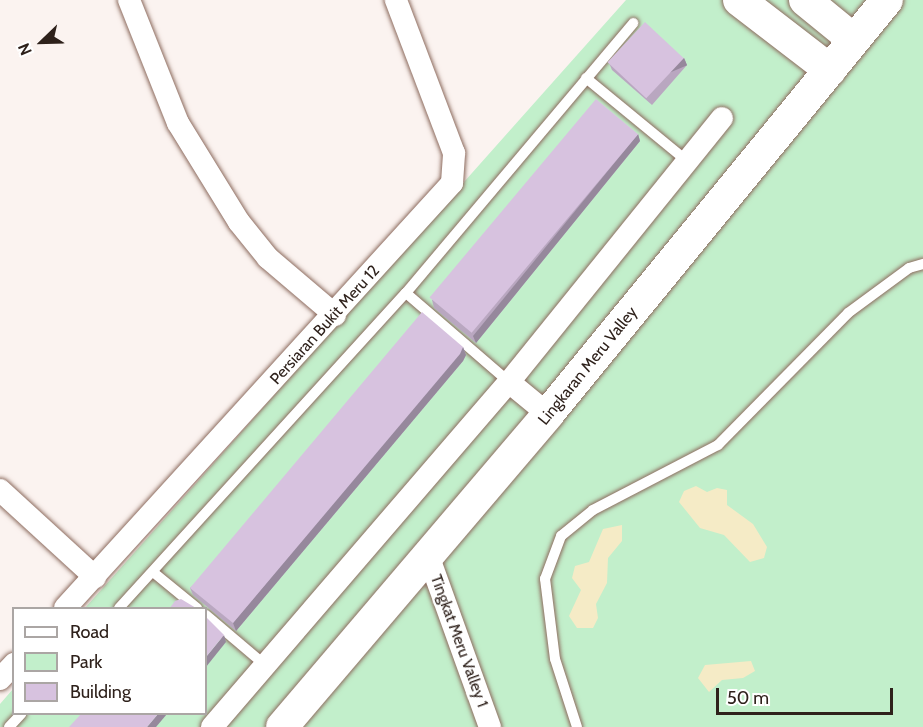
<!DOCTYPE html>
<style>
body{margin:0}
#map{position:relative;width:923px;height:727px;overflow:hidden;background:#fbf3f0;font-family:Cabin,sans-serif}
div>[style]{position:absolute}
.green>*{inset:0;background:#c2efcb}
.sand>*{inset:0;background:#f5ebc6}
.roads{filter:drop-shadow(0 0 2px #8d6c5f) drop-shadow(0 0 2px #8d6c5f)}
.lane>*{height:10px;margin:-5px;padding:0 5px;transform-origin:5px;border-radius:5px;background:#fff}
.street>*{height:22px;margin:-11px;padding:0 11px;transform-origin:11px;border-radius:11px;background:#fff}
.secondary>*{height:32px;margin:-16px;padding:0 16px;transform-origin:16px;border-radius:16px;background:#fff}
.wall>*{inset:0;background:#b9a7c0}
.shaded-wall>*{inset:0;background:#96889c;transform-origin:0 0}
.building>*{inset:0;background:#d7c2df;transform-origin:0 0}
span{translate:-50% -50%;white-space:nowrap;text-align:center;line-height:1.15;-webkit-text-stroke:4.5px #fff;paint-order:stroke}
.street-label{font-size:16px;color:#2e211b}
.legend{position:absolute;left:12px;top:607px;width:195px;height:108px;box-sizing:border-box;background:#fff;border:2px solid #aba6a4;margin:0;padding:8px 10px;list-style:none;font-size:18px;color:#2e211b}
.legend li{display:flex;align-items:center;gap:12px;height:30px}
.legend b{width:30px;border:2px solid #aba6a4}
.north{position:absolute;left:12px;top:12px;width:60px;height:60px;-webkit-text-stroke:4px #fff;paint-order:stroke;rotate:247deg;font-size:16px;font-weight:700;line-height:24px;text-align:center;color:#2e211b}
.north::after{content:'';display:block;margin:auto;width:21px;height:27px;background:#2e211b;clip-path:polygon(50% 0,100% 100%,50% 72%,0 100%)}
.scale{position:absolute;left:716px;top:688px;width:177px;height:27px;box-sizing:border-box;border:3px solid #2e211b;border-top:0;padding-left:8px;font-size:18px;line-height:21px;white-space:nowrap;color:#2e211b;-webkit-text-stroke:4px #fff;paint-order:stroke}
</style>
<div id="map">
<div class="green">
<i style="clip-path:polygon(626px 0,923px 0,923px 727px,0 727px,0 704px,13px 689px,14px 714px,206px 714px,206px 608px,85px 608px)"></i>
</div>
<div class="sand">
<i style="clip-path:polygon(696px 486px,707px 492px,717px 488px,727px 490px,727px 505px,753px 524px,767px 547px,764px 558px,750px 562px,724px 535px,700px 528px,679px 502px,684px 491px)"></i>
<i style="clip-path:polygon(622px 525px,622px 541px,608px 558px,607px 583px,596px 604px,598px 618px,593px 628px,577px 628px,569px 616px,581px 590px,572px 578px,575px 566px,589px 562px,603px 529px)"></i>
<i style="clip-path:polygon(751px 661px,755px 671px,743px 678px,722px 680px,709px 692px,698px 678px,705px 665px)"></i>
</div>
<div class="roads">
<div class="lane">
<i style="left:586px;top:78px;width:131px;rotate:39.4deg"></i>
<i style="left:406px;top:293px;width:136px;rotate:40.8deg"></i>
<i style="left:153px;top:572px;width:57px;rotate:39.3deg"></i>
<i style="left:119px;top:608px;width:426px;rotate:-47.7deg"></i>
<i style="left:406px;top:293px;width:353px;rotate:-49.9deg"></i>
<i style="left:206px;top:615px;width:77px;rotate:40.3deg"></i>
<i style="left:9px;top:727px;width:18px;rotate:-47deg"></i>
<i style="left:577px;top:727px;width:71px;rotate:-107.9deg"></i>
<i style="left:555px;top:659px;width:81px;rotate:-97.1deg"></i>
<i style="left:545px;top:579px;width:46px;rotate:-69.6deg"></i>
<i style="left:561px;top:536px;width:41px;rotate:-39.1deg"></i>
<i style="left:593px;top:510px;width:141px;rotate:-27.5deg"></i>
<i style="left:718px;top:445px;width:185px;rotate:-45.4deg"></i>
<i style="left:848px;top:313px;width:76px;rotate:-36.4deg"></i>
<i style="left:909px;top:268px;width:15px;rotate:-16deg"></i>
</div>
<div class="street">
<i style="left:129px;top:0;width:132px;rotate:68.3deg"></i>
<i style="left:178px;top:123px;width:116px;rotate:58.4deg"></i>
<i style="left:239px;top:222px;width:46px;rotate:51.1deg"></i>
<i style="left:268px;top:258px;width:88px;rotate:40.4deg"></i>
<i style="left:509px;top:382px;width:50px;rotate:39.4deg"></i>
<i style="left:0;top:490px;width:129px;rotate:42.5deg"></i>
<i style="left:428px;top:555px;width:183px;rotate:70.2deg"></i>
<i style="left:65px;top:608px;width:575px;rotate:-47.68deg"></i>
<i style="left:452px;top:183px;width:30px;rotate:-86deg"></i>
<i style="left:454px;top:153px;width:164px;rotate:-110.8deg"></i>
<i style="left:0;top:679px;width:21px;rotate:-47deg"></i>
<i style="left:212px;top:727px;width:455px;rotate:-49.3deg"></i>
<i style="left:509px;top:382px;width:339px;rotate:-51.1deg"></i>
</div>
<div class="secondary">
<i style="left:739px;top:0;width:115px;rotate:37.6deg"></i>
<i style="left:805px;top:0;width:63px;rotate:39.2deg"></i>
<i style="left:282px;top:727px;width:411px;rotate:-49.6deg"></i>
<i style="left:548px;top:414px;width:535px;rotate:-50.69deg"></i>
</div>
</div>
<div class="wall">
<i style="clip-path:polygon(684px 58px,687px 65px,652px 105px,612px 70px,609px 63px)"></i>
<i style="clip-path:polygon(638px 134px,640px 141px,476px 343px,434px 308px,432px 300px)"></i>
<i style="clip-path:polygon(463px 347px,466px 355px,463px 361px,236px 631px,193px 595px,190px 588px)"></i>
</div>
<div class="shaded-wall">
<i style="left:684px;top:58px;width:8px;height:53px;rotate:67deg"></i>
<i style="clip-path:polygon(638px 134px,640px 141px,476px 343px,473px 336px)"></i>
<i style="clip-path:polygon(463px 347px,466px 355px,463px 361px,236px 631px,233px 623px)"></i>
<i style="clip-path:polygon(224px 635px,226px 642px,206px 667px,206px 657px)"></i>
<i style="clip-path:polygon(158px 714px,167px 714px,156px 727px,147px 727px)"></i>
</div>
<div class="building">
<i style="left:645px;top:22px;width:53px;height:55px;rotate:43deg"></i>
<i style="left:596px;top:99px;width:55px;height:259px;rotate:40deg"></i>
<i style="clip-path:polygon(422px 312px,463px 347px,460px 354px,233px 623px,190px 588px)"></i>
<i style="clip-path:polygon(181px 599px,196px 608px,197px 609px,169px 609px,175px 601px)"></i>
<i style="clip-path:polygon(206px 617px,224px 635px,206px 657px)"></i>
<i style="clip-path:polygon(81px 714px,158px 714px,147px 727px,69px 727px)"></i>
</div>
<div class="street-label">
<span style="left:325px;top:325px;rotate:-48deg">Persiaran Bukit Meru 12</span>
<span style="left:588px;top:366px;rotate:-51deg">Lingkaran Meru Valley</span>
<span style="left:459px;top:641px;rotate:70deg">Tingkat Meru Valley 1</span>
</div>
<ul class="legend">
<li><b style="height:8px;background:#fff"></b>Road</li>
<li><b style="height:16px;background:#c2efcb"></b>Park</li>
<li><b style="height:16px;background:#d7c2df"></b>Building</li>
</ul>
<div class="north">N</div>
<div class="scale">50 m</div>
</div>
